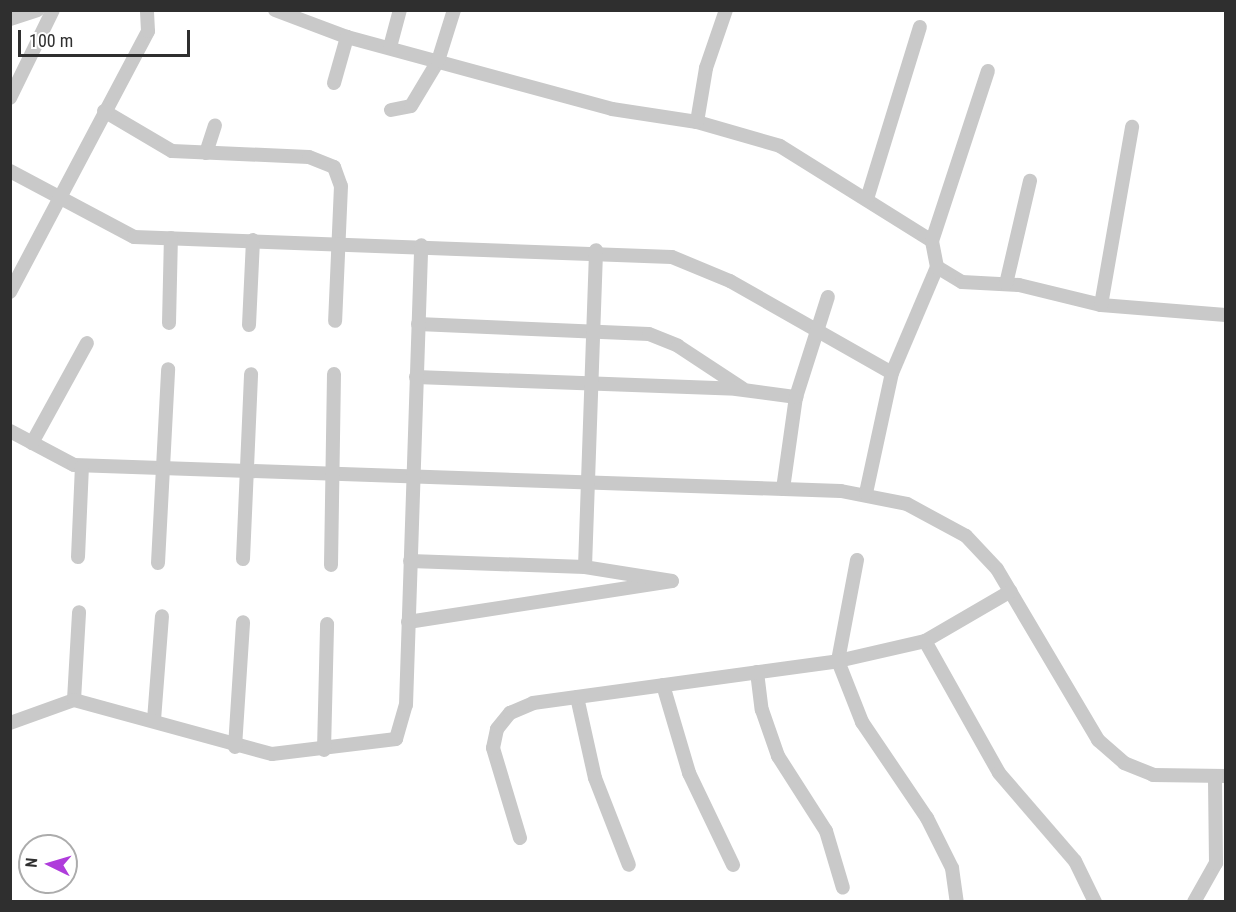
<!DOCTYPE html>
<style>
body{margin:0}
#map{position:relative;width:1236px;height:912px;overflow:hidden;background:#fff;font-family:"Roboto Condensed",sans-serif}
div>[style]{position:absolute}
.minor>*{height:14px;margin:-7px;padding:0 7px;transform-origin:7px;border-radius:7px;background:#c9c9c9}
span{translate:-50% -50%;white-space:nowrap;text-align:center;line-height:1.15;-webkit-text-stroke:6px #fff;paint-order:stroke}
.frame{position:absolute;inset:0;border:12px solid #2f2f2f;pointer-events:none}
.north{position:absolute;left:18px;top:834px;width:60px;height:60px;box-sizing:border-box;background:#fff;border:2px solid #acacac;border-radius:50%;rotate:275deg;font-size:16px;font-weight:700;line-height:24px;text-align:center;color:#2f2f2f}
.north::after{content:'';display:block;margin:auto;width:21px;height:27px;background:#af3cdb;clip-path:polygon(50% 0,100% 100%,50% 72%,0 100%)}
.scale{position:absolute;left:18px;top:30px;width:172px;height:27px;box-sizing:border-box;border:3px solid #2f2f2f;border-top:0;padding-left:8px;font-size:18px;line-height:21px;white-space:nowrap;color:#2f2f2f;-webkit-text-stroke:4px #fff;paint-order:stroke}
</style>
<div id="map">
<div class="minor">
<i style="left:275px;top:10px;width:77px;rotate:20.6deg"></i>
<i style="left:347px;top:37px;width:275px;rotate:15.2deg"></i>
<i style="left:612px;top:109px;width:86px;rotate:8.7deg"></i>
<i style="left:697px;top:122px;width:86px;rotate:16.1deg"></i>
<i style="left:780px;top:146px;width:179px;rotate:32deg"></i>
<i style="left:10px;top:19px;width:29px;rotate:-18deg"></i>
<i style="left:390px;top:47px;width:38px;rotate:-75deg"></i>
<i style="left:334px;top:83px;width:48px;rotate:-74.2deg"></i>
<i style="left:10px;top:98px;width:98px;rotate:-64deg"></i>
<i style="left:391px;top:110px;width:20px;rotate:-11deg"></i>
<i style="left:411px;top:106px;width:52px;rotate:-59deg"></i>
<i style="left:438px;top:61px;width:53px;rotate:-72.6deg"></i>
<i style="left:104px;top:111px;width:79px;rotate:30.5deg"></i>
<i style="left:172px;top:151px;width:137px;rotate:2.5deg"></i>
<i style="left:309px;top:157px;width:27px;rotate:22deg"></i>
<i style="left:334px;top:167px;width:20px;rotate:70deg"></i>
<i style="left:341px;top:186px;width:135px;rotate:92.5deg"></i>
<i style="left:697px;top:122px;width:55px;rotate:-80.5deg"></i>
<i style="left:706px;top:68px;width:61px;rotate:-71deg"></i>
<i style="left:206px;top:153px;width:29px;rotate:-72deg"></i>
<i style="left:10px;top:171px;width:140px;rotate:28deg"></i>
<i style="left:134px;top:237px;width:538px;rotate:2.13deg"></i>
<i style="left:672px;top:257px;width:63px;rotate:22.5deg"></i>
<i style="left:730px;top:281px;width:186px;rotate:29.6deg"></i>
<i style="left:867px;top:199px;width:180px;rotate:-72.9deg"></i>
<i style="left:937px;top:267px;width:29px;rotate:31deg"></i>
<i style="left:962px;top:282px;width:57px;rotate:3deg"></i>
<i style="left:1019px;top:285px;width:84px;rotate:13.7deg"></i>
<i style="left:1101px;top:305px;width:125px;rotate:4.6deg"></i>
<i style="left:1006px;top:284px;width:106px;rotate:-76.9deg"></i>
<i style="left:10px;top:292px;width:295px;rotate:-62.1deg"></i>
<i style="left:148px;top:31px;width:21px;rotate:-93deg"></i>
<i style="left:1101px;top:305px;width:181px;rotate:-80.1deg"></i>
<i style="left:169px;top:323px;width:85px;rotate:-88.7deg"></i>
<i style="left:418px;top:324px;width:231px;rotate:2.5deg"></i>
<i style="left:649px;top:334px;width:31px;rotate:22deg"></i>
<i style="left:678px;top:346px;width:77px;rotate:33.3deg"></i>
<i style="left:249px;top:325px;width:85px;rotate:-87.3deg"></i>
<i style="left:416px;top:377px;width:320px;rotate:2.1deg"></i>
<i style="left:736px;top:389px;width:61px;rotate:7.6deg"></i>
<i style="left:10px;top:431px;width:72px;rotate:28deg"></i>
<i style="left:74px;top:465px;width:767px;rotate:1.94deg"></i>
<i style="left:841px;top:491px;width:67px;rotate:11.1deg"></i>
<i style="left:907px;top:504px;width:67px;rotate:28.5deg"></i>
<i style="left:966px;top:536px;width:45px;rotate:46.8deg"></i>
<i style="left:997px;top:569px;width:199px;rotate:59.4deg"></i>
<i style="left:1098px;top:740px;width:35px;rotate:41deg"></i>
<i style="left:1124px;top:763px;width:31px;rotate:22deg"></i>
<i style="left:1153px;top:775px;width:73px;rotate:0.8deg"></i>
<i style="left:32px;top:443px;width:114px;rotate:-61.2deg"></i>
<i style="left:783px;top:489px;width:93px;rotate:-82deg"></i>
<i style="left:796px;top:397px;width:105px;rotate:-72.3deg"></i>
<i style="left:866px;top:493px;width:123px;rotate:-77.8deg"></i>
<i style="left:892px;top:373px;width:115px;rotate:-67deg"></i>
<i style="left:937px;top:267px;width:26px;rotate:-101deg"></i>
<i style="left:932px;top:241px;width:179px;rotate:-71.8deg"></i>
<i style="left:78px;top:557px;width:91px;rotate:-87.5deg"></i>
<i style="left:243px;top:559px;width:185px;rotate:-87.5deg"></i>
<i style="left:857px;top:560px;width:103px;rotate:100.7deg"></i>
<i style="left:838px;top:661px;width:66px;rotate:68.5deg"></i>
<i style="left:862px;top:722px;width:116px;rotate:55.9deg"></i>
<i style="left:927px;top:818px;width:56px;rotate:63.4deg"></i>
<i style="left:952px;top:868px;width:34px;rotate:82deg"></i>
<i style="left:158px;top:563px;width:194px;rotate:-87deg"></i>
<i style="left:331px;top:565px;width:191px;rotate:-89.1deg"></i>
<i style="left:585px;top:567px;width:317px;rotate:-88deg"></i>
<i style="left:408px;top:622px;width:267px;rotate:-8.8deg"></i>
<i style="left:672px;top:581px;width:88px;rotate:-170.9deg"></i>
<i style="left:585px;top:567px;width:175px;rotate:-178deg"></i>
<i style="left:925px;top:641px;width:151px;rotate:60.7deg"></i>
<i style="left:999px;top:773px;width:116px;rotate:49.2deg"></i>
<i style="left:1075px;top:861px;width:46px;rotate:64deg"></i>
<i style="left:757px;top:672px;width:38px;rotate:83deg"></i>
<i style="left:762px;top:710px;width:49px;rotate:70.8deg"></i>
<i style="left:778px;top:756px;width:89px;rotate:57.4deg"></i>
<i style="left:826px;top:831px;width:59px;rotate:73.4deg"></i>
<i style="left:663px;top:685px;width:92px;rotate:73.5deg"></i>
<i style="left:689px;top:773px;width:102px;rotate:64.4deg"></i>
<i style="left:577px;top:697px;width:83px;rotate:77.5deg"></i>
<i style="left:595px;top:778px;width:93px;rotate:68.7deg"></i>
<i style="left:74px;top:700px;width:88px;rotate:-86.7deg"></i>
<i style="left:154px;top:720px;width:104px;rotate:-85.6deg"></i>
<i style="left:10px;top:723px;width:68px;rotate:-19.8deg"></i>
<i style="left:74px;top:700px;width:205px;rotate:15.3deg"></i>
<i style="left:272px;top:754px;width:125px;rotate:-6.9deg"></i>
<i style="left:396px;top:739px;width:35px;rotate:-74deg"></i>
<i style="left:406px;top:705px;width:460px;rotate:-88.1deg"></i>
<i style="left:235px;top:747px;width:125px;rotate:-86.3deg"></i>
<i style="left:324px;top:750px;width:126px;rotate:-88.6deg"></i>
<i style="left:520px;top:838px;width:94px;rotate:-106.7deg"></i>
<i style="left:493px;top:748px;width:19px;rotate:-78deg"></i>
<i style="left:497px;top:729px;width:21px;rotate:-51deg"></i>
<i style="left:510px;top:713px;width:25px;rotate:-23deg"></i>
<i style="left:533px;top:703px;width:308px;rotate:-7.8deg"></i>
<i style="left:838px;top:661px;width:89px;rotate:-12.9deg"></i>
<i style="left:925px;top:641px;width:99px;rotate:-30.2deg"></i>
<i style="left:1194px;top:902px;width:45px;rotate:-60.6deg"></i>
<i style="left:1216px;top:863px;width:87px;rotate:-90.7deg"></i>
</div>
<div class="frame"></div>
<div class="north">N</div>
<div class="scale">100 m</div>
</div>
